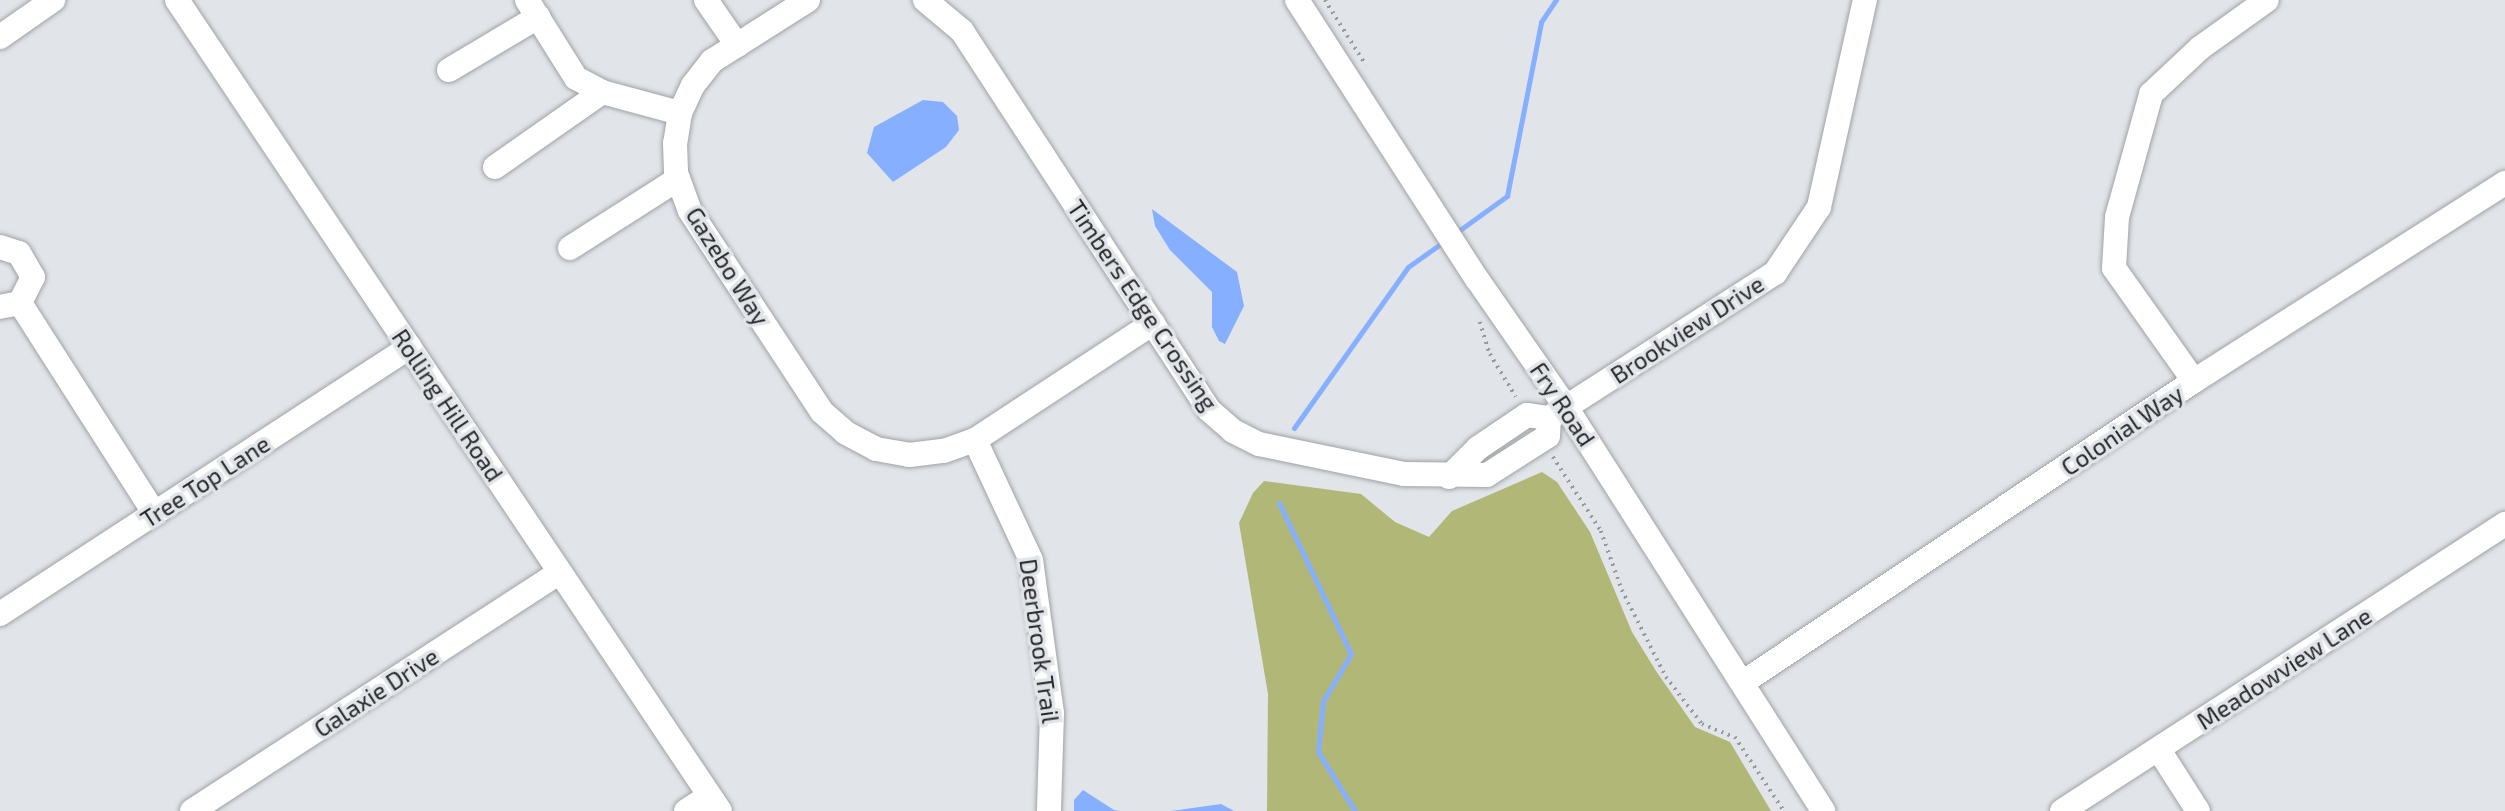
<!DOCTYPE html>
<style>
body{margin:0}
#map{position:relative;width:2505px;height:811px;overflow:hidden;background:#e1e4e8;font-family:"Exo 2",sans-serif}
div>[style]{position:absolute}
.green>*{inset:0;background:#b0b777}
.water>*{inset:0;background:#86b0ff}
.stream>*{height:5px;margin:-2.5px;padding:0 2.5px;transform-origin:2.5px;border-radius:2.5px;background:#86b0ff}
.path>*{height:3.5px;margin-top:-1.75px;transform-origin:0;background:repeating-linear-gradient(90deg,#97999c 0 2px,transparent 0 7px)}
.roads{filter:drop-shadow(0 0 2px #a0a2a6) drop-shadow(0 0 2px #a0a2a6)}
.minor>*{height:24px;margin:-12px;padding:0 12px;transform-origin:12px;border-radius:12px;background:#fff}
span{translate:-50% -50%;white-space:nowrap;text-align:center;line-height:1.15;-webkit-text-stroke:7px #e1e4e8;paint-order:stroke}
.street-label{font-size:24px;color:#262728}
</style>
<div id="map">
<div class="green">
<i style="clip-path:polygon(1542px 472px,1557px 482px,1590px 532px,1632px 632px,1656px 671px,1695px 727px,1730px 742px,1771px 811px,1267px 811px,1268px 694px,1239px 523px,1253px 493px,1264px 481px,1361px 494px,1395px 522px,1429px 537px,1452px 511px)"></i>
</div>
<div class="water">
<i style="clip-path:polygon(923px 100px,943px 102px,957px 116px,959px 130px,946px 147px,893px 182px,867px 153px,874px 127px)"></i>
<i style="clip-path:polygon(1152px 209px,1237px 272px,1244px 306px,1225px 344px,1219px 341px,1212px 327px,1212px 292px,1170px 250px,1155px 226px)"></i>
<i style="clip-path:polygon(1083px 790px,1114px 810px,1120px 811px,1074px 811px,1074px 800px)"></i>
<i style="clip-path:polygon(1221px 804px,1234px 811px,1171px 811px)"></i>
</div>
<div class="stream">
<i style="left:1457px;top:232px;width:62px;rotate:-35.8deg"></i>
<i style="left:1507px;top:196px;width:177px;rotate:-78.9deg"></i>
<i style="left:1541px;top:22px;width:27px;rotate:-56deg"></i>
<i style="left:1294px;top:428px;width:197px;rotate:-54.7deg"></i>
<i style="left:1408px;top:267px;width:47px;rotate:-35.4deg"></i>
<i style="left:1279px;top:503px;width:167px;rotate:64.5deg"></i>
<i style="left:1351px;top:654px;width:55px;rotate:120.8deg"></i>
<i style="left:1323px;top:701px;width:51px;rotate:95.6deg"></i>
<i style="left:1318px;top:752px;width:70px;rotate:57.9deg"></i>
</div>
<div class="path">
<i style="left:1325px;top:0;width:77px;rotate:57.8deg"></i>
<i style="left:1480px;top:322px;width:34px;rotate:73deg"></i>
<i style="left:1490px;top:354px;width:50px;rotate:58.8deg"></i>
<i style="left:1553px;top:457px;width:88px;rotate:57deg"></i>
<i style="left:1601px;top:531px;width:63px;rotate:70.4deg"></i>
<i style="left:1622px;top:590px;width:97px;rotate:63.2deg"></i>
<i style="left:1666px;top:677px;width:59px;rotate:52.5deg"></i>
<i style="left:1702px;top:724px;width:35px;rotate:22deg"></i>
<i style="left:1735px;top:737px;width:89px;rotate:56.5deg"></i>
</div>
<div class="roads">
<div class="minor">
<i style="left:177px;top:0;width:976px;rotate:56.2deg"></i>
<i style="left:527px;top:0;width:92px;rotate:57.9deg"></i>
<i style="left:576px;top:78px;width:30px;rotate:28deg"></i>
<i style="left:602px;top:92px;width:81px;rotate:15.1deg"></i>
<i style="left:706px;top:0;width:55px;rotate:55.4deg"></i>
<i style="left:808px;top:0;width:114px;rotate:147.6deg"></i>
<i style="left:712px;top:61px;width:31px;rotate:128deg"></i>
<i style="left:693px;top:85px;width:31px;rotate:115deg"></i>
<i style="left:680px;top:113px;width:30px;rotate:99deg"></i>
<i style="left:675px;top:143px;width:30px;rotate:88deg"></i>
<i style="left:676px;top:173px;width:40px;rotate:69.8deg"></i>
<i style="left:690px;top:211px;width:240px;rotate:56.7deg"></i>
<i style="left:822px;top:412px;width:32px;rotate:41deg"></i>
<i style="left:846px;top:433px;width:34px;rotate:28deg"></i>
<i style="left:876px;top:449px;width:34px;rotate:10deg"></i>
<i style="left:909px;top:455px;width:35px;rotate:-7deg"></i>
<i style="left:944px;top:451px;width:33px;rotate:-20deg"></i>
<i style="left:975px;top:440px;width:213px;rotate:-33.3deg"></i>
<i style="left:925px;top:0;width:48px;rotate:40deg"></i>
<i style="left:962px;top:31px;width:452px;rotate:56.9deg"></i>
<i style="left:1209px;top:410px;width:32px;rotate:41deg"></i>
<i style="left:1233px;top:431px;width:29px;rotate:27deg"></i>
<i style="left:1259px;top:444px;width:148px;rotate:11.7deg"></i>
<i style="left:1404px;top:474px;width:83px;rotate:0.7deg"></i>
<i style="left:1487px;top:475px;width:72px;rotate:-32.6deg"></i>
<i style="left:1548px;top:436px;width:18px;rotate:-87deg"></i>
<i style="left:1297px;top:0;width:332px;rotate:57.2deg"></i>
<i style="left:1477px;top:279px;width:156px;rotate:55.2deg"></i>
<i style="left:1566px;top:407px;width:479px;rotate:57.5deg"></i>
<i style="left:0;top:37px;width:65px;rotate:-34.9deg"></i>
<i style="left:449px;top:70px;width:104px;rotate:-30.8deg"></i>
<i style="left:495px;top:167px;width:131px;rotate:-35deg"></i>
<i style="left:0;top:247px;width:20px;rotate:18deg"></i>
<i style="left:19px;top:253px;width:28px;rotate:60deg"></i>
<i style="left:33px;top:277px;width:29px;rotate:117deg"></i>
<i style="left:20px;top:303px;width:20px;rotate:169deg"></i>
<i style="left:570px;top:248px;width:128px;rotate:-32.6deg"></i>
<i style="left:20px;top:303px;width:250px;rotate:57.4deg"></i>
<i style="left:2194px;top:381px;width:138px;rotate:-125.3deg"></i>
<i style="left:2114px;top:268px;width:51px;rotate:-86.6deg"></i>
<i style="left:2117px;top:217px;width:128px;rotate:-74.5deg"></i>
<i style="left:2151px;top:94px;width:67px;rotate:-43.2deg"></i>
<i style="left:2200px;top:48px;width:82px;rotate:-35.6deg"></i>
<i style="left:975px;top:440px;width:132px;rotate:65deg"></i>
<i style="left:1031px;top:560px;width:154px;rotate:82.2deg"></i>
<i style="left:1052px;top:713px;width:98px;rotate:91.8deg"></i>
<i style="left:1449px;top:477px;width:41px;rotate:-45deg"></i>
<i style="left:1478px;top:448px;width:59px;rotate:-34deg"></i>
<i style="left:1527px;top:415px;width:22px;rotate:8deg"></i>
<i style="left:1549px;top:418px;width:269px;rotate:-32.7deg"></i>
<i style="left:1775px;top:273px;width:79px;rotate:-56.3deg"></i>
<i style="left:1819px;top:207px;width:212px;rotate:-77.5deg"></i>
<i style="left:0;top:614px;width:489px;rotate:-33.1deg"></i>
<i style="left:1742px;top:683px;width:544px;rotate:-33.75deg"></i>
<i style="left:2194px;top:381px;width:369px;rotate:-32.5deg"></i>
<i style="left:2159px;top:750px;width:72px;rotate:57.4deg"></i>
<i style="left:192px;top:811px;width:437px;rotate:-33deg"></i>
<i style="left:686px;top:811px;width:27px;rotate:-33deg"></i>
<i style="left:2062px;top:811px;width:528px;rotate:-32.94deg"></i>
</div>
</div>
<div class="street-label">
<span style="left:728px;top:266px;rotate:58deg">Gazebo Way</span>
<span style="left:1143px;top:305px;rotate:56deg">Timbers Edge Crossing</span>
<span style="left:1687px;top:329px;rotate:-33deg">Brookview Drive</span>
<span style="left:1563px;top:404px;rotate:56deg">Fry Road</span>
<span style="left:448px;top:405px;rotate:56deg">Rolling Hill Road</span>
<span style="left:2122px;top:430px;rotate:-34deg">Colonial Way</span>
<span style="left:205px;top:481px;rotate:-33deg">Tree Top Lane</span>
<span style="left:1040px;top:641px;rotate:82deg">Deerbrook Trail</span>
<span style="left:2284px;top:668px;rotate:-33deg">Meadowview Lane</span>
<span style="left:376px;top:692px;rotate:-33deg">Galaxie Drive</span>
</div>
</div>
